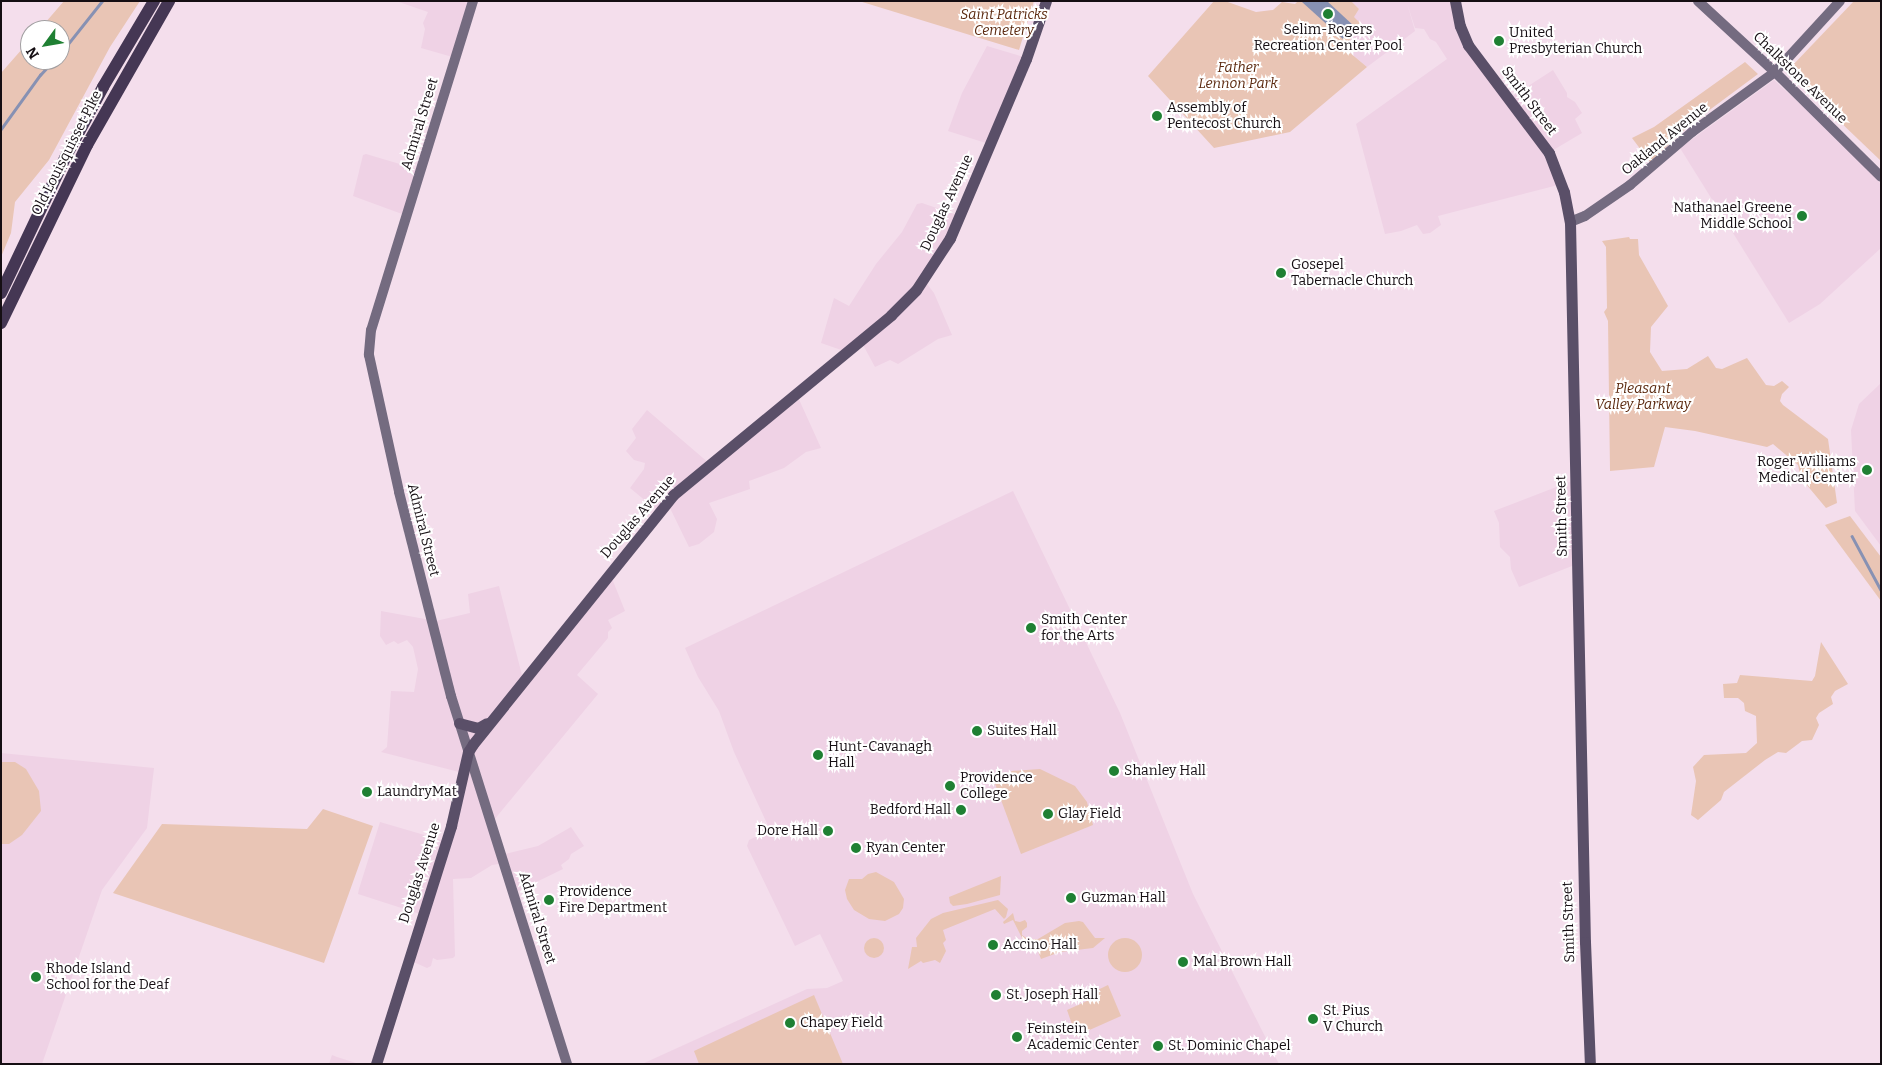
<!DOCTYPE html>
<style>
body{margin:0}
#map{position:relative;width:1882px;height:1065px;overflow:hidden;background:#f4deec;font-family:Bitter,serif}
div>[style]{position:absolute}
.built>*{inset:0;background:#efd2e5}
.green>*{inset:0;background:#e9c5b5}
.round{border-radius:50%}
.water>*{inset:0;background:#8791b3}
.stream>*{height:2.5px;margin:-1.25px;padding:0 1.25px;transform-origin:1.25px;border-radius:1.25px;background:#8791b3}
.secondary>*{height:10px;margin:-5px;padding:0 5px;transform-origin:5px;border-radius:5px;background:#746b80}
.primary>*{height:11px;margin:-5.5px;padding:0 5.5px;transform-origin:5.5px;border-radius:5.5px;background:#5a4f68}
.highway>*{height:12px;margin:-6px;padding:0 6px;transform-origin:6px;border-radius:6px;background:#453754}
.dots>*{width:14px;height:14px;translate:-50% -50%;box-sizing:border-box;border:2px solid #fff;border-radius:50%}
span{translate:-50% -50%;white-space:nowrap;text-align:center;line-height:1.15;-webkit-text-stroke:4px #fff;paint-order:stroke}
.park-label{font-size:14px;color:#5b290f;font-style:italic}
.poi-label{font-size:14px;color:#150e13}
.left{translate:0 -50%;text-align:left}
.right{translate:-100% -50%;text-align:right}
.street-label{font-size:14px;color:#150e13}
.frame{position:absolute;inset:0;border:2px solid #150e13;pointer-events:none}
.north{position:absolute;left:20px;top:20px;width:50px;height:50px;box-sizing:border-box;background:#fff;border:1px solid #a19fa1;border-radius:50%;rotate:238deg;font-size:14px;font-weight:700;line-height:20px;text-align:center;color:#150e13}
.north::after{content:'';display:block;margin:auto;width:18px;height:22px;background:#1f8033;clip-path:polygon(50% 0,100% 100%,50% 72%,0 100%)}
</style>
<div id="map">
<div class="built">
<i style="clip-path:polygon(396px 1px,475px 1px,456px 58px,421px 48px,425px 29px,423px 23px,428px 12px)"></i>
<i style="clip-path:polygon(1351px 1px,1457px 1px,1465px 37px,1511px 97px,1553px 70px,1567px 93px,1567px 97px,1575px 102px,1582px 113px,1575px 119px,1582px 133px,1550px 152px,1562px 184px,1438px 216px,1441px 225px,1430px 233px,1423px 234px,1417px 225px,1401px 231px,1385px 234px,1356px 124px,1447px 59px,1436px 42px,1430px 39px,1424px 29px,1415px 28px,1407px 3px,1415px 31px,1367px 67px,1343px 47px,1363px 26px,1353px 17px,1359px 9px)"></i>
<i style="clip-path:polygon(987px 46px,1027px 58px,989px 144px,948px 131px,962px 93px)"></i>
<i style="clip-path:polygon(1774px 80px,1852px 151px,1881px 184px,1881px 248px,1820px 304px,1789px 323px,1680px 148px)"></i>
<i style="clip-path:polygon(366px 154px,420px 170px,402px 214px,353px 196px,363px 155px)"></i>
<i style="clip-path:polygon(922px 203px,957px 215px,924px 280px,934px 293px,952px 335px,938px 339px,898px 364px,890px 360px,875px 367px,862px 343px,847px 352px,821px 343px,834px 298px,849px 306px,876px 264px,902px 232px,917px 204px)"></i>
<i style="clip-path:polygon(1881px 383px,1881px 546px,1855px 511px,1851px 430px,1859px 404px)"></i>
<i style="clip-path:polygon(797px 395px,821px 448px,806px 452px,784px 468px,749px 481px,750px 489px,709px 503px,717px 519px,714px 532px,699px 544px,689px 547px,668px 504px,659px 512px,630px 488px,644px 469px,645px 463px,634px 460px,626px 451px,636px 438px,632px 429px,647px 410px,710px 464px)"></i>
<i style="clip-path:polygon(1577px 479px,1577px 564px,1519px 587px,1511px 569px,1510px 557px,1500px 547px,1499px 523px,1494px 511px)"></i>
<i style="clip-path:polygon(1013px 491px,1120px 713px,1193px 894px,1279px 1064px,642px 1064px,807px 989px,827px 988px,843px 981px,820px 934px,795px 946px,747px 846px,749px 840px,770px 830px,734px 752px,719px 711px,698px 677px,685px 648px)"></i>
<i style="clip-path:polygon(611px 576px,625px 611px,608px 620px,612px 628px,608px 632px,608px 638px,577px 675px,598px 694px,494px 820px,505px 854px,538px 846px,571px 827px,584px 846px,571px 854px,569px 859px,561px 865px,563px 869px,520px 890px,517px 891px,506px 863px,492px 865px,471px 878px,453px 879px,455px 956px,453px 958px,437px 960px,433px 958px,431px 966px,427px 968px,409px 960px,420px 914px,358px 894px,359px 889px,380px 822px,445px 841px,463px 773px,381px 752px,387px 747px,391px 691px,414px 692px,418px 669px,413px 647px,407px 640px,398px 644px,394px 641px,386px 645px,380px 636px,381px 611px,436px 621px,470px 613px,468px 594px,499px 586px,523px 679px)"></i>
<i style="clip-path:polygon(1px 753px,154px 768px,147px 828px,102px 890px,42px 1064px,1px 1064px)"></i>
<i style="clip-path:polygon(332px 1055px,337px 1057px,359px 1064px,329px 1064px)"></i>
</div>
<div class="green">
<i style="clip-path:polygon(64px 1px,140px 1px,110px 47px,49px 160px,15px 202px,11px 233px,1px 257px,1px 73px,30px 40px,30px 60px,60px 60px,60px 30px,39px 30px)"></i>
<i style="clip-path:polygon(859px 1px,1034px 1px,1019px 50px)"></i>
<i style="clip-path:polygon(1214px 1px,1225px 1px,1256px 12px,1273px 10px,1282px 2px,1295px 4px,1298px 1px,1351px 1px,1359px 9px,1354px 17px,1363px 26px,1343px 47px,1367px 67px,1290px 132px,1214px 148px,1148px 76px)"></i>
<i style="clip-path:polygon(1854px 1px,1881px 1px,1881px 161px,1792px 76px,1791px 67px)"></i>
<i style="clip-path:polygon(1745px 62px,1758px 74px,1692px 123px,1650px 162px,1632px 138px,1654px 127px)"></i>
<i style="clip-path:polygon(1629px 237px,1630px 239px,1638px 239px,1639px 255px,1668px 306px,1651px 327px,1650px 352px,1662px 371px,1687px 369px,1708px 356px,1716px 368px,1722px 369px,1747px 358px,1766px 385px,1774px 386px,1782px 381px,1789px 387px,1782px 394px,1780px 401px,1783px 405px,1828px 439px,1837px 503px,1826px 508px,1801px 478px,1798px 465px,1773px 444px,1767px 447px,1695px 431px,1665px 427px,1654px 467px,1610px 471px,1608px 321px,1604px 312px,1607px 308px,1606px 247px,1602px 241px)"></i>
<i style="clip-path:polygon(1850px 516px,1881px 557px,1881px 601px,1825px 525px)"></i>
<i style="clip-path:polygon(1821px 642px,1848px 684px,1835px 691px,1831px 697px,1833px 704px,1819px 713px,1816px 718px,1819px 725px,1812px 740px,1802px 741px,1786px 753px,1778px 752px,1765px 760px,1724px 792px,1721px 800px,1698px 820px,1691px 815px,1696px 781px,1693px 767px,1704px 755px,1746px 753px,1757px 743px,1756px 716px,1745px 711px,1744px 703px,1738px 698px,1724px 698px,1723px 684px,1737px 683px,1740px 675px,1812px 681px,1815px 676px)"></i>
<i style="clip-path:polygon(1px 762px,15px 762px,26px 769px,39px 791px,41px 811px,22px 835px,9px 844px,1px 844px)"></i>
<i style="clip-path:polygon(1040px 769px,1075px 786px,1087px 802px,1093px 825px,1021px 854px,994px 781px,1012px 771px)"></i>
<i style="clip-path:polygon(323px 809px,373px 826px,324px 963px,113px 893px,162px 824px,307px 829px)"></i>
<i style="clip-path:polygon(876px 872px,894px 882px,904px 899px,903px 908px,899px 914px,885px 921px,869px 919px,854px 910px,847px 899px,845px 890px,849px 879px,862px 879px,868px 874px)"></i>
<i style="clip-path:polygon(1001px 876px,1000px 895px,967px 904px,953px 906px,950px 903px,949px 897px)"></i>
<i style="clip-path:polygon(998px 900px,1008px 909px,1006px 917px,1004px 919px,995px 909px,943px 930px,946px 940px,943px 943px,946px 951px,940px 963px,935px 960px,923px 963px,921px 961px,908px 969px,912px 947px,917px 947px,916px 938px,931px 919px,943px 913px)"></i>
<i style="clip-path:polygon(1013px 913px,1015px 921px,1020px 922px,1025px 920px,1027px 923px,1027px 927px,1022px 931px,1022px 935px,1028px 939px,1024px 942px,1013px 920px,1004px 924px,1003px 922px)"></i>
<i style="clip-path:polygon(1079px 921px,1083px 922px,1095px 938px,1105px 938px,1093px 948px,1060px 952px,1041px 959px,1033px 939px,1038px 939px,1065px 923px)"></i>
<i class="round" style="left:864px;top:938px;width:20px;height:20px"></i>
<i class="round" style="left:1108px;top:938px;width:34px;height:34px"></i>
<i style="clip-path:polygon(1108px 985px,1121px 1016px,1076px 1036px,1067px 1010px,1087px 1001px,1085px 996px)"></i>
<i style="clip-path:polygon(814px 995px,843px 1064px,699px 1064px,694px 1051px)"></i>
</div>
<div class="water">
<i style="clip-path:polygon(1327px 1px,1355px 27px,1343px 39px,1302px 2px)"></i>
</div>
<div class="stream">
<i style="left:60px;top:54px;width:68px;rotate:-51.6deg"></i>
<i style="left:1px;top:129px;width:67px;rotate:-54.2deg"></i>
<i style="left:40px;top:75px;width:21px;rotate:-47deg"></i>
<i style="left:1852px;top:536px;width:61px;rotate:61.8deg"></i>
</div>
<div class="secondary">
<i style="left:473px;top:1px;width:344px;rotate:107.2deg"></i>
<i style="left:371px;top:330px;width:25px;rotate:95deg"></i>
<i style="left:369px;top:355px;width:140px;rotate:77.6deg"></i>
<i style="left:399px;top:492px;width:211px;rotate:75.7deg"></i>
<i style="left:451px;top:696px;width:386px;rotate:72.5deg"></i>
<i style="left:1698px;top:1px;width:105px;rotate:42.7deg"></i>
<i style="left:1775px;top:72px;width:149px;rotate:44.7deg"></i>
<i style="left:1570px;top:222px;width:16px;rotate:-22deg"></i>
<i style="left:1585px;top:216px;width:55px;rotate:-34.6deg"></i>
<i style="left:1630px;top:185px;width:82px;rotate:-40.5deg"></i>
<i style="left:1692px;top:132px;width:102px;rotate:-35.9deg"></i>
<i style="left:1775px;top:72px;width:96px;rotate:-47.5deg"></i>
</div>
<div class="primary">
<i style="left:1455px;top:1px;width:25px;rotate:79deg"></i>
<i style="left:1460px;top:26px;width:21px;rotate:67deg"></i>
<i style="left:1468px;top:45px;width:135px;rotate:53.1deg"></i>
<i style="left:1549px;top:153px;width:42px;rotate:69deg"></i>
<i style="left:1564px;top:192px;width:31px;rotate:79deg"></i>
<i style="left:1570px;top:222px;width:720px;rotate:88.81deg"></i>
<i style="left:1585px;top:942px;width:122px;rotate:87.7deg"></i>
<i style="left:459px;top:723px;width:20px;rotate:15deg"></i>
<i style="left:478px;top:728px;width:10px;rotate:-29deg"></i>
<i style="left:376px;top:1064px;width:250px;rotate:-72.5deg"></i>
<i style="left:451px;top:826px;width:76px;rotate:-77.1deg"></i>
<i style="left:468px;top:752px;width:9px;rotate:-58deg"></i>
<i style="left:473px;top:744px;width:319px;rotate:-51.2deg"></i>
<i style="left:673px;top:495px;width:283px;rotate:-39.5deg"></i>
<i style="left:891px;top:315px;width:35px;rotate:-45deg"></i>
<i style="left:916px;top:290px;width:62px;rotate:-56.8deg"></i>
<i style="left:950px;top:238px;width:194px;rotate:-67deg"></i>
<i style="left:1026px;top:59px;width:61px;rotate:-71deg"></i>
</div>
<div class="highway">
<i style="left:1px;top:293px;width:149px;rotate:-64.6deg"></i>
<i style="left:65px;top:158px;width:81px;rotate:-61.8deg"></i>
<i style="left:103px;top:87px;width:100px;rotate:-59.3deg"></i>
<i style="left:1px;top:323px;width:198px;rotate:-64.2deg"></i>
<i style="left:87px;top:145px;width:166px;rotate:-60.3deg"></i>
</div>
<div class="dots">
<i style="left:1328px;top:14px;background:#1f8033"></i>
<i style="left:1499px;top:41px;background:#1f8033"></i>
<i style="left:1157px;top:116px;background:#1f8033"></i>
<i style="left:1802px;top:216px;background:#1f8033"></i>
<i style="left:1281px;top:273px;background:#1f8033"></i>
<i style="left:1867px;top:470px;background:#1f8033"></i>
<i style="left:1031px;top:628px;background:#1f8033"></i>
<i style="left:977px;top:731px;background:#1f8033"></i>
<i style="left:818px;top:755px;background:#1f8033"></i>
<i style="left:1114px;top:771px;background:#1f8033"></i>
<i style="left:950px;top:786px;background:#1f8033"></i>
<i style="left:367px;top:792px;background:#1f8033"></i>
<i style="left:961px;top:810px;background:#1f8033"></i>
<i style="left:1048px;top:814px;background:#1f8033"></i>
<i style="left:828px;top:831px;background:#1f8033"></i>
<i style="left:856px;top:848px;background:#1f8033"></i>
<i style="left:1071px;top:898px;background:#1f8033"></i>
<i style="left:549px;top:900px;background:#1f8033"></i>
<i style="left:993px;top:945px;background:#1f8033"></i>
<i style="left:1183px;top:962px;background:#1f8033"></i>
<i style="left:36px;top:977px;background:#1f8033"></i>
<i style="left:996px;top:995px;background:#1f8033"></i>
<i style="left:1313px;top:1019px;background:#1f8033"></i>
<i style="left:790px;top:1023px;background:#1f8033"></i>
<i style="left:1017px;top:1037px;background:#1f8033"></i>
<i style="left:1158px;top:1046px;background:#1f8033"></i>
</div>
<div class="park-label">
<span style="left:1004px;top:23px">Saint Patricks<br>Cemetery</span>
<span style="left:1238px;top:76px">Father<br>Lennon Park</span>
<span style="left:1643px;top:397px">Pleasant<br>Valley Parkway</span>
</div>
<div class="poi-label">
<span style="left:1328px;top:38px">Selim-Rogers<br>Recreation Center Pool</span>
<span class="left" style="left:1509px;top:41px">United<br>Presbyterian Church</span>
<span class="left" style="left:1167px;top:116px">Assembly of<br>Pentecost Church</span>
<span class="right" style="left:1792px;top:216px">Nathanael Greene<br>Middle School</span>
<span class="left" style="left:1291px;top:273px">Gosepel<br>Tabernacle Church</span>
<span class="right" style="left:1856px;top:470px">Roger Williams<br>Medical Center</span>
<span class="left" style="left:1041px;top:628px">Smith Center<br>for the Arts</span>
<span class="left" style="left:987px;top:731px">Suites Hall</span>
<span class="left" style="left:828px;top:755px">Hunt-Cavanagh<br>Hall</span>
<span class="left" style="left:1124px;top:771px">Shanley Hall</span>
<span class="left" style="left:960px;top:786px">Providence<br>College</span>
<span class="left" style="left:377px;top:792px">LaundryMat</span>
<span class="right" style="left:951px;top:810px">Bedford Hall</span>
<span class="left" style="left:1058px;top:814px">Glay Field</span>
<span class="right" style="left:818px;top:831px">Dore Hall</span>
<span class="left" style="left:866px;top:848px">Ryan Center</span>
<span class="left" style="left:559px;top:900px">Providence<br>Fire Department</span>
<span class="left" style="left:1081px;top:898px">Guzman Hall</span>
<span class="left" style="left:1003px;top:945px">Accino Hall</span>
<span class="left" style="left:1193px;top:962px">Mal Brown Hall</span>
<span class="left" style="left:46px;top:977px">Rhode Island<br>School for the Deaf</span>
<span class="left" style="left:1006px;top:995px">St. Joseph Hall</span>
<span class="left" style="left:1323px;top:1019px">St. Pius<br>V Church</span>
<span class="left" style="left:800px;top:1023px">Chapey Field</span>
<span class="left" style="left:1027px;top:1037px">Feinstein<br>Academic Center</span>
<span class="left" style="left:1168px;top:1046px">St. Dominic Chapel</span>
</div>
<div class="street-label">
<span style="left:1800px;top:78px;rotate:44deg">Chalkstone Avenue</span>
<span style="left:1529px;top:101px;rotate:53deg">Smith Street</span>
<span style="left:420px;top:124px;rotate:-73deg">Admiral Street</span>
<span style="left:1665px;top:139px;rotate:-39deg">Oakland Avenue</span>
<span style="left:67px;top:153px;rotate:-63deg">Old Louisquisset Pike</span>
<span style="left:947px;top:203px;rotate:-65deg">Douglas Avenue</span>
<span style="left:1562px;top:516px;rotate:-91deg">Smith Street</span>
<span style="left:638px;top:517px;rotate:-49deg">Douglas Avenue</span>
<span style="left:423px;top:530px;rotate:76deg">Admiral Street</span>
<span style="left:420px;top:873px;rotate:-72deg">Douglas Avenue</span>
<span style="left:537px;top:918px;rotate:73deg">Admiral Street</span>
<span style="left:1569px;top:922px;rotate:-92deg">Smith Street</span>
</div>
<div class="frame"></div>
<div class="north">N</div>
</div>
